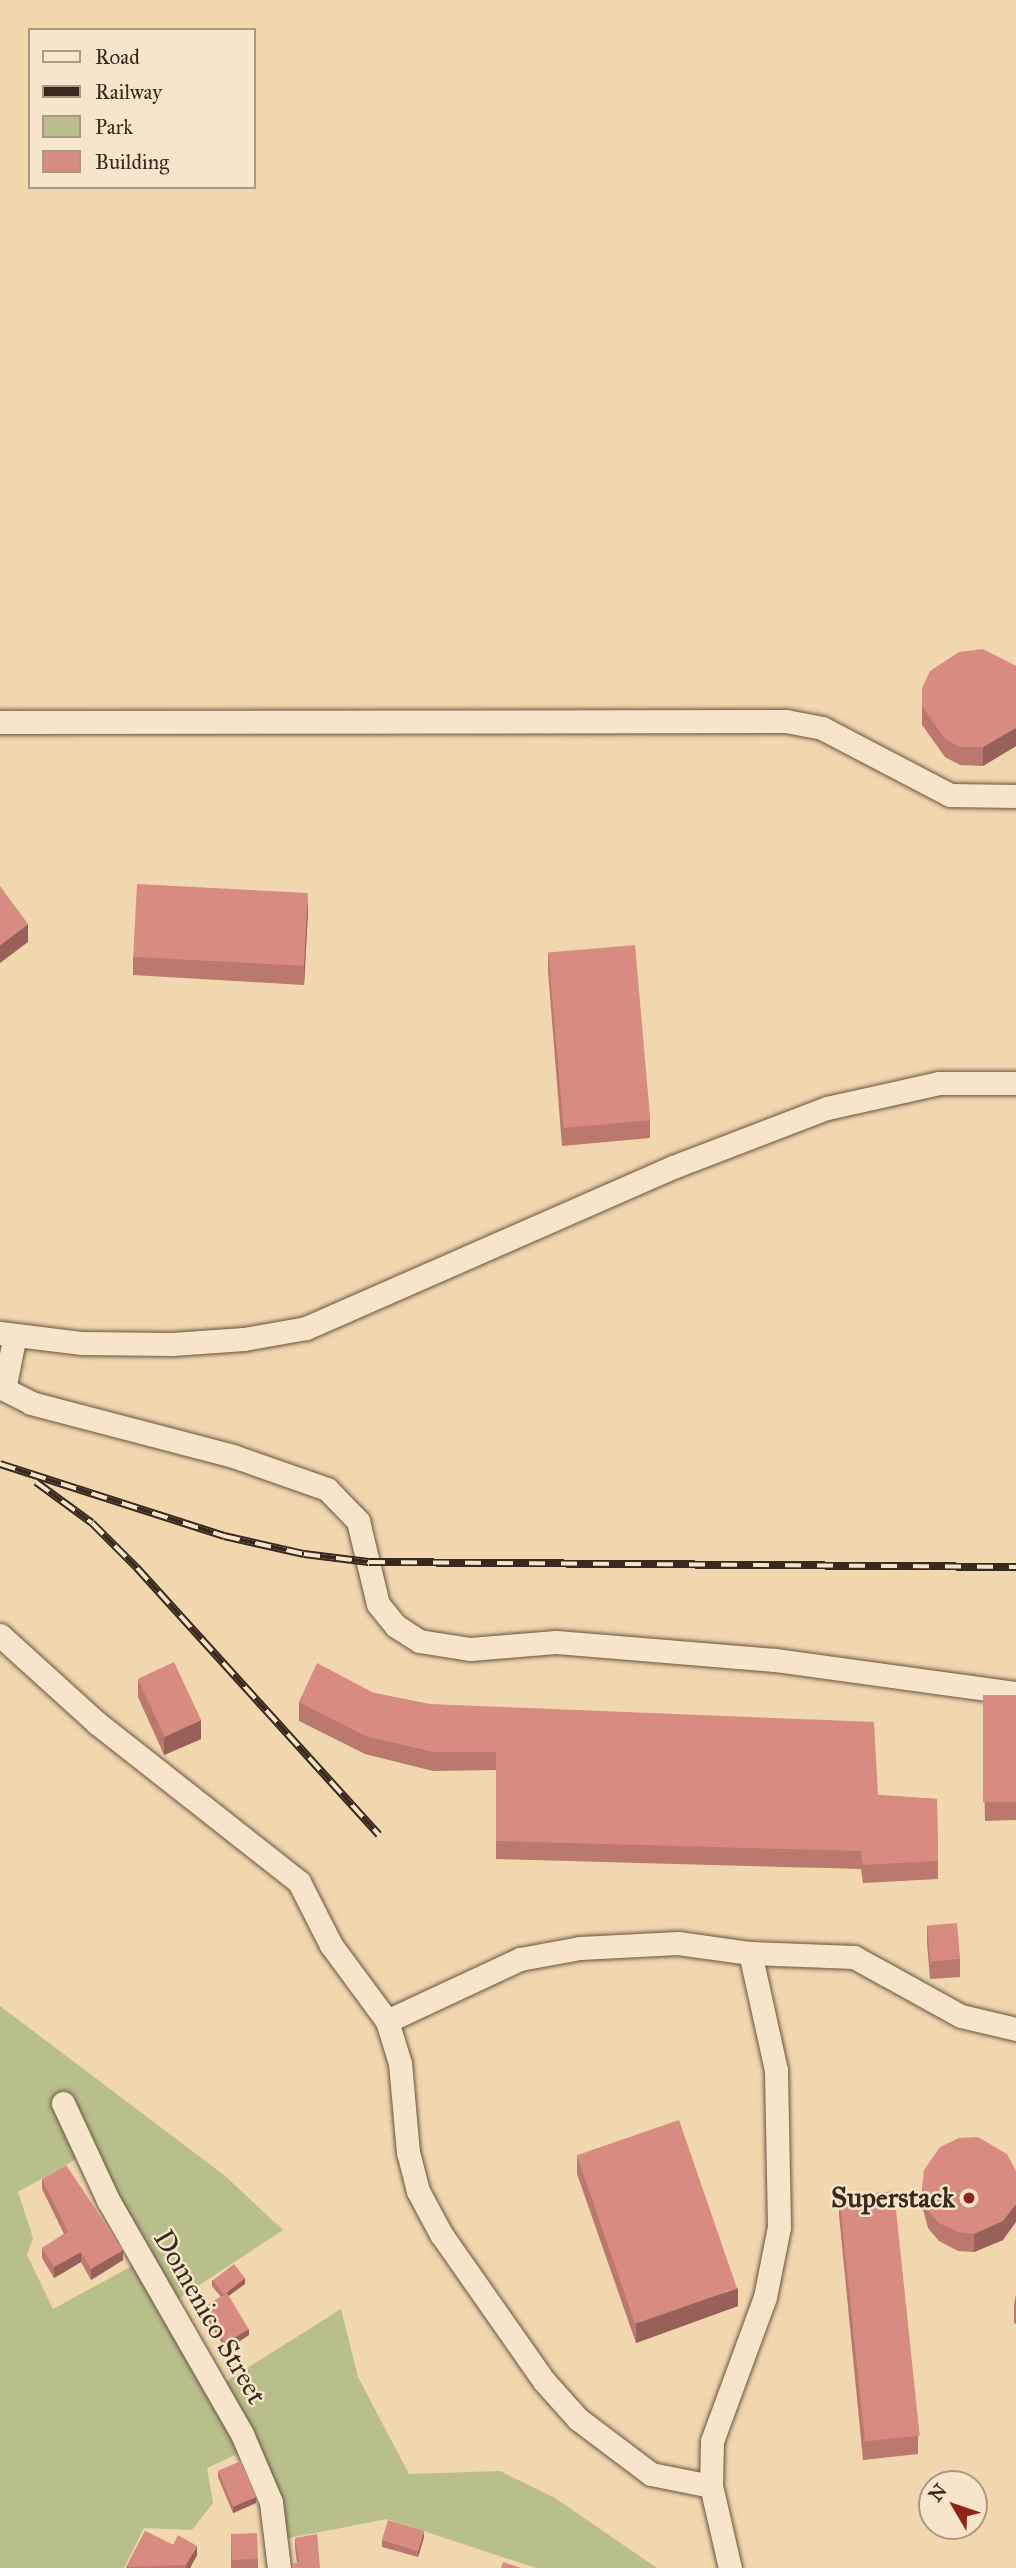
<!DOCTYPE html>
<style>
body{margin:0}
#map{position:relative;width:1016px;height:2568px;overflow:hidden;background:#f1d7ad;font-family:"IM FELL Great Primer",serif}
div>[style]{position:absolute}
.green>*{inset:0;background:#b8bf8b}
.roads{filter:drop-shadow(0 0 2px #665542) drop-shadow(0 0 2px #665542)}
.minor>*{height:23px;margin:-11.5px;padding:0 11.5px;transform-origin:11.5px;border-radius:11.5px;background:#f6e5ca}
.rail>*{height:8px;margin-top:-4px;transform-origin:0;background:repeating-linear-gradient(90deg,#f6e5ca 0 16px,#382a1e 0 32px);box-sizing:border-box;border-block:2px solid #382a1e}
.wall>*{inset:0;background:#ba786e}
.shaded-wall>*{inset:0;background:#97615a}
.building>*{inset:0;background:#d88b80;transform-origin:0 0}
.dots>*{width:19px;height:19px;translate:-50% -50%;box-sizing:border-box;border:4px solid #f6e5ca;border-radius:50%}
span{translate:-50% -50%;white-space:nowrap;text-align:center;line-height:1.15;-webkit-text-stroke:5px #f6e5ca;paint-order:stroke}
.poi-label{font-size:28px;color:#382a1e;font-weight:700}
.right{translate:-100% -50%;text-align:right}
.street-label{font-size:28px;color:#382a1e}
.legend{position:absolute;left:28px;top:28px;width:228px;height:161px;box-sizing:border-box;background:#f6e5ca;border:2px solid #aa9a85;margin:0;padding:9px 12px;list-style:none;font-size:21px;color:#382a1e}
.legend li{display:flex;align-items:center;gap:14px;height:35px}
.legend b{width:35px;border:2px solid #aa9a85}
.north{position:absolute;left:918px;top:2470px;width:70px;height:70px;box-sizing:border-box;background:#f6e5ca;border:2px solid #aa9a85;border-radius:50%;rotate:309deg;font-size:19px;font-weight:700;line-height:28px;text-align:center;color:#382a1e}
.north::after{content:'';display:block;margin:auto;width:24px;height:32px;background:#8f2418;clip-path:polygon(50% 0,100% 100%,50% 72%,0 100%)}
</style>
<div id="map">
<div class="green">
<i style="clip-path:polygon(evenodd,0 2006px,224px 2175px,283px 2230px,172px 2303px,220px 2385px,341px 2309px,358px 2377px,409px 2474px,500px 2471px,555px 2498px,657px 2568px,536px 2568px,387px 2519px,279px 2540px,250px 2448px,207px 2468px,213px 2503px,192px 2530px,144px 2528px,124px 2568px,0 2568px,0 2006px,85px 2154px,145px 2259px,53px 2309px,27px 2255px,33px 2238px,18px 2192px,85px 2154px)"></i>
</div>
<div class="roads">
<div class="minor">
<i style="left:0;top:722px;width:786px;rotate:-0.07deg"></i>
<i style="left:786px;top:721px;width:37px;rotate:11deg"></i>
<i style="left:822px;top:728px;width:144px;rotate:27.6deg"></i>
<i style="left:950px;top:795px;width:66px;rotate:0.9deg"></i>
<i style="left:0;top:1333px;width:83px;rotate:7deg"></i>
<i style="left:82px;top:1343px;width:90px;rotate:0.6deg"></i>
<i style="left:172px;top:1344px;width:72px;rotate:-4deg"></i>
<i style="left:244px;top:1339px;width:63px;rotate:-10.1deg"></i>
<i style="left:306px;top:1328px;width:401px;rotate:-23.7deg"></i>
<i style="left:673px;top:1167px;width:165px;rotate:-21deg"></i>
<i style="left:827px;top:1108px;width:115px;rotate:-12.6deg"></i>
<i style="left:939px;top:1083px;width:77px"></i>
<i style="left:15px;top:1335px;width:55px;rotate:101.5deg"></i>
<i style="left:4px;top:1389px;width:30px;rotate:27deg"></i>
<i style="left:31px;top:1403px;width:209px;rotate:14.7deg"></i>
<i style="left:233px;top:1456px;width:100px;rotate:19.3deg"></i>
<i style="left:327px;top:1489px;width:45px;rotate:45.9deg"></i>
<i style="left:358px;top:1521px;width:85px;rotate:76.5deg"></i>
<i style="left:378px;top:1604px;width:28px;rotate:51deg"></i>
<i style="left:396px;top:1626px;width:27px;rotate:33deg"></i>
<i style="left:419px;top:1641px;width:52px;rotate:8.9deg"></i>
<i style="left:470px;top:1649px;width:86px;rotate:-4.7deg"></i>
<i style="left:556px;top:1642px;width:220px;rotate:4.7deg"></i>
<i style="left:775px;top:1660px;width:243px;rotate:7.8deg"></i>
<i style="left:0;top:1635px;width:131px;rotate:42.2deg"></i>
<i style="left:97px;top:1723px;width:257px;rotate:38.2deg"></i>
<i style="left:299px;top:1882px;width:71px;rotate:63.1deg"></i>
<i style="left:331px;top:1945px;width:94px;rotate:53.6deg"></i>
<i style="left:387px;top:2021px;width:44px;rotate:72.8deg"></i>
<i style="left:400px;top:2063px;width:89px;rotate:84.9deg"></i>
<i style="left:408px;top:2152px;width:40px;rotate:75.6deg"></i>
<i style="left:418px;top:2191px;width:49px;rotate:61.9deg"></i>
<i style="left:441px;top:2234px;width:179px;rotate:55deg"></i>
<i style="left:544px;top:2381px;width:51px;rotate:48.2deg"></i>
<i style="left:578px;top:2419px;width:91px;rotate:37deg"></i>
<i style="left:651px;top:2474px;width:61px;rotate:11.3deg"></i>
<i style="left:387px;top:2021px;width:147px;rotate:-25deg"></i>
<i style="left:520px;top:1959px;width:61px;rotate:-10.4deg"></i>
<i style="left:580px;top:1948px;width:98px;rotate:-2.9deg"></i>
<i style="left:678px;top:1943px;width:73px;rotate:7.9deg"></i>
<i style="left:750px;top:1953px;width:104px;rotate:2.2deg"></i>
<i style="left:854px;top:1957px;width:122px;rotate:28.9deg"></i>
<i style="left:961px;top:2016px;width:57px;rotate:13.3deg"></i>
<i style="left:63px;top:2103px;width:107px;rotate:65.1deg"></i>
<i style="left:108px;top:2200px;width:270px;rotate:60.2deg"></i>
<i style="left:242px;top:2434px;width:74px;rotate:66.9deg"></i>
<i style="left:271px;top:2502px;width:66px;rotate:83.1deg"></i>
<i style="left:730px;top:2568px;width:84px;rotate:-103deg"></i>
<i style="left:711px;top:2486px;width:45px;rotate:-88.7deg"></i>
<i style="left:712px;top:2441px;width:153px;rotate:-69.8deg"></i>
<i style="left:765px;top:2297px;width:71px;rotate:-78.7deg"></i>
<i style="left:779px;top:2227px;width:157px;rotate:-91.1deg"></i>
<i style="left:776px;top:2070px;width:120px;rotate:-102.5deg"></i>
</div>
</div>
<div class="rail">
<i style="left:0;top:1464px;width:235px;rotate:17.8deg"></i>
<i style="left:224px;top:1536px;width:82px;rotate:12.7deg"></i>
<i style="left:304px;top:1554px;width:65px;rotate:7deg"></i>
<i style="left:369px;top:1562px;width:647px;rotate:0.44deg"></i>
<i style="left:36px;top:1482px;width:69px;rotate:36.2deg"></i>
<i style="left:92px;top:1523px;width:64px;rotate:45deg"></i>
<i style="left:137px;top:1568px;width:360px;rotate:47.8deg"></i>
</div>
<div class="wall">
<i style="clip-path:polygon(1016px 666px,1016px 746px,983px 766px,960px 765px,945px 757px,922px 725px,922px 688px)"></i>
<i style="clip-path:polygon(308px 911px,304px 985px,133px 975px,133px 957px)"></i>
<i style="clip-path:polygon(548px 952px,650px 1120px,650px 1138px,562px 1146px,548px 971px)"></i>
<i style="clip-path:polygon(138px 1679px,201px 1739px,164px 1755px,138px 1697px)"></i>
<i style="clip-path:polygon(374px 1693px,878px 1795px,937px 1799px,938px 1879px,863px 1883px,861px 1869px,496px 1859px,496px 1770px,433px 1771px,365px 1754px,299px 1721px,299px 1702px)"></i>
<i style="clip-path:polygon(1016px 1695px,1016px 1820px,985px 1821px,983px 1714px)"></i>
<i style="clip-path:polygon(927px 1925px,960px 1959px,960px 1977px,930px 1979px,927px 1943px)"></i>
<i style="clip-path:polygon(577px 2156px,738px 2306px,636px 2343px,577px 2174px)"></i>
<i style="clip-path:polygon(42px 2179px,123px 2260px,91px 2280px,81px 2262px,54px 2278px,42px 2258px,42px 2248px,64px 2234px,42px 2189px)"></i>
<i style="clip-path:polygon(922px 2188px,1003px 2240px,974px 2252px,958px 2251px,939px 2241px,928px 2228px,922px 2206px)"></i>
<i style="clip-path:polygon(839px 2197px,918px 2436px,918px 2454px,863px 2460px,839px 2215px)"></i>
<i style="clip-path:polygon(212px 2280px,245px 2284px,228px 2296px,249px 2335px,226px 2350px,204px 2314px,204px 2308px,221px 2297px,212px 2286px)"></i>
<i style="clip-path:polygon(1016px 2294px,1016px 2324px,1014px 2323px,1014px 2305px)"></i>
<i style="clip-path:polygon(218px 2471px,256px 2503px,233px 2513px,218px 2477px)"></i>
<i style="clip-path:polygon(145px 2531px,173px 2545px,197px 2555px,190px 2568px,126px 2568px)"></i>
<i style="clip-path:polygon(231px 2534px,258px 2559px,258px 2568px,231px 2568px)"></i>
<i style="clip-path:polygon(424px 2537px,418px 2557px,382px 2547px,382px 2540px)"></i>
<i style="clip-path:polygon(295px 2538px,320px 2568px,297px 2562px,295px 2548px)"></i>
</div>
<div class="shaded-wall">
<i style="clip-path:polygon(1016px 728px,1016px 746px,983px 766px,983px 747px)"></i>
<i style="clip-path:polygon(308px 893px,308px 911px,304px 985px,304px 966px)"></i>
<i style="clip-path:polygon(28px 924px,28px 942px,0 963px,0 945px)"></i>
<i style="clip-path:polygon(201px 1720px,201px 1739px,164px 1755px,164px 1737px)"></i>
<i style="clip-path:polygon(1016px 2204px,1016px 2222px,1003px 2240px,974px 2252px,974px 2234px)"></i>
<i style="clip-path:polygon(123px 2250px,123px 2260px,91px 2280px,91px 2269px)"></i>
<i style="clip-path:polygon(81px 2252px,81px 2262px,54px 2278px,54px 2267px)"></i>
<i style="clip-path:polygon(245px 2278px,245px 2284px,223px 2300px,223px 2294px)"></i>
<i style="clip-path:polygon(738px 2288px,738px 2306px,636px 2343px,636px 2324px)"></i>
<i style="clip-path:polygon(249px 2329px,249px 2335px,226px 2350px,226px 2343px)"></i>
<i style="clip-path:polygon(256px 2497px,256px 2503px,233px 2513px,233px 2507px)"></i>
<i style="clip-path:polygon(424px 2531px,424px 2537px,418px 2557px,418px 2551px)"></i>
<i style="clip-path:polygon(197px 2546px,197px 2555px,190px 2568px,186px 2568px,186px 2565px)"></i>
</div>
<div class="building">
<i style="clip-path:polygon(983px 649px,1016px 666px,1016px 728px,983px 747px,960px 747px,945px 739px,922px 706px,922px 688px,930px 671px,959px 652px)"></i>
<i style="left:137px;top:884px;width:171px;height:73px;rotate:3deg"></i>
<i style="clip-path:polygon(0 886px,28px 924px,0 945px)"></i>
<i style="left:635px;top:945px;width:176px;height:87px;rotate:85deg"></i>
<i style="left:174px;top:1662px;width:64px;height:40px;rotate:65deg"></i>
<i style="clip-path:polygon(317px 1663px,374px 1693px,429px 1704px,874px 1722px,878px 1795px,937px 1799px,938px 1861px,863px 1865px,861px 1851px,496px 1841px,496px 1752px,433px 1752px,365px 1736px,299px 1702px)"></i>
<i style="left:1016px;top:1695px;width:107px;height:33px;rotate:90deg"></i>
<i style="left:957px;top:1923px;width:36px;height:30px;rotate:85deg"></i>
<i style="left:679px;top:2120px;width:178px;height:108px;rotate:71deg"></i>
<i style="clip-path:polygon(978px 2137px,1007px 2154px,1016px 2171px,1016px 2204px,1003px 2221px,974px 2234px,958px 2232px,939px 2223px,928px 2210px,922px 2188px,924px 2170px,940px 2147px,959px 2138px)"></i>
<i style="clip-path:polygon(66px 2165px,123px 2250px,91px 2269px,81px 2252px,54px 2267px,42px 2248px,68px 2232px,42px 2179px)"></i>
<i style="left:894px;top:2191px;width:246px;height:55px;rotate:84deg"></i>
<i style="left:234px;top:2264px;width:18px;height:27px;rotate:52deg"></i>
<i style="left:227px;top:2293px;width:42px;height:27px;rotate:59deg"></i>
<i style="left:241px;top:2461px;width:39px;height:25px;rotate:67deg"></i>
<i style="left:388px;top:2520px;width:38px;height:21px;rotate:17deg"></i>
<i style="clip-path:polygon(145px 2531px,173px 2545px,178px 2535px,197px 2546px,186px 2565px,126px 2567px)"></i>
<i style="left:257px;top:2533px;width:26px;height:26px;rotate:88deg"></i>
<i style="clip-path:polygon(317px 2534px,320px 2568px,292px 2568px,292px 2564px,299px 2562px,295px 2538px)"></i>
<i style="clip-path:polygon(503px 2562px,521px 2568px,501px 2568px)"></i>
</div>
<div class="dots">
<i style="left:969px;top:2198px;background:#8f2418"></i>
</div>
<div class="poi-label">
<span class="right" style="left:955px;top:2198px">Superstack</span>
</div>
<div class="street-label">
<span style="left:210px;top:2317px;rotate:60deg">Domenico Street</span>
</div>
<ul class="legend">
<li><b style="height:9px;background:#f6e5ca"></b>Road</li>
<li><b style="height:9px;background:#382a1e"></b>Railway</li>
<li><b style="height:19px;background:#b8bf8b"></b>Park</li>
<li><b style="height:19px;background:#d88b80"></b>Building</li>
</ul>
<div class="north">N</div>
</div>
